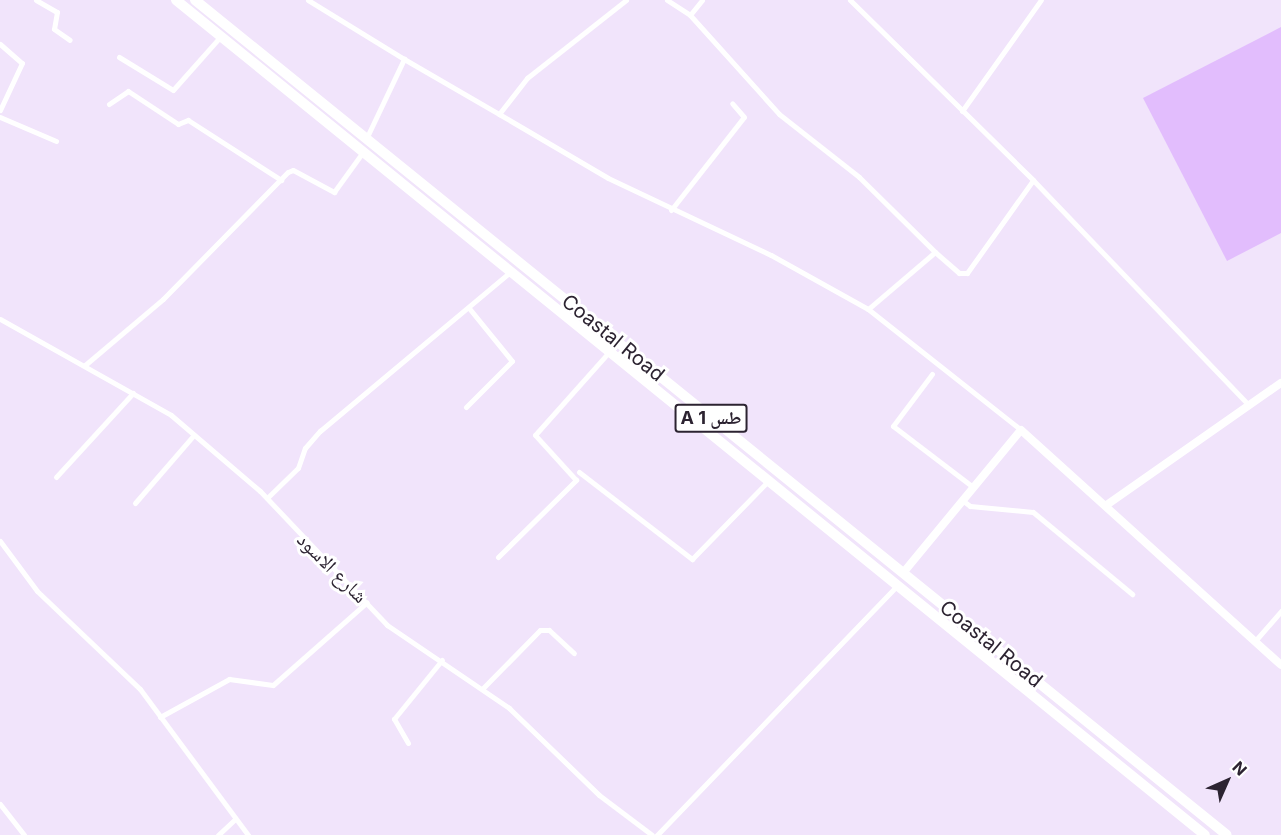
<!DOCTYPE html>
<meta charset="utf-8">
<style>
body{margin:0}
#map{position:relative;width:1281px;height:835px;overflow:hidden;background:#f1e4fb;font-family:Inter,"Noto Naskh Arabic",sans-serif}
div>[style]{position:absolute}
.green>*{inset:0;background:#e2bdfd}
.street>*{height:5px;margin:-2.5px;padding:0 2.5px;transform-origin:2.5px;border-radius:2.5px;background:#fff}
.secondary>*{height:8px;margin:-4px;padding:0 4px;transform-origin:4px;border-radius:4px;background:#fff}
.highway>*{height:10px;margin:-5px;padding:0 5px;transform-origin:5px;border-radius:5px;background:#fff}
span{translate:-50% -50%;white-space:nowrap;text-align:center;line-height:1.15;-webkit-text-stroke:6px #fff;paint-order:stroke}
.shield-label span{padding:2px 4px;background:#fff;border:2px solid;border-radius:4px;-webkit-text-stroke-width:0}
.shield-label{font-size:18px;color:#2c2331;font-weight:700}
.street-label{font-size:20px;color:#2c2331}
.north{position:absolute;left:1197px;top:751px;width:60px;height:60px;-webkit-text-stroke:4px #fff;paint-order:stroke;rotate:45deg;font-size:16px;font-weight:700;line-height:24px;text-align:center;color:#2c2331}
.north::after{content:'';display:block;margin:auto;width:21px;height:27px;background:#2c2331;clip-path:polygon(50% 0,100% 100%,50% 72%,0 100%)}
</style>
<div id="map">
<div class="green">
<i style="clip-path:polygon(1281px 27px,1281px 233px,1227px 261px,1143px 98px)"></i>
</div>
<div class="street">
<i style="left:36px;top:0;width:24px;rotate:30deg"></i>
<i style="left:57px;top:12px;width:17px;rotate:100deg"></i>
<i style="left:54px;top:29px;width:19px;rotate:35deg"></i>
<i style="left:308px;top:0;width:113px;rotate:31.6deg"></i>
<i style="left:667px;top:0;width:27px;rotate:33deg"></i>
<i style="left:690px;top:15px;width:133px;rotate:48deg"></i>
<i style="left:779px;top:114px;width:102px;rotate:38.2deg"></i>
<i style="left:859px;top:177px;width:107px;rotate:44.6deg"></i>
<i style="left:935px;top:252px;width:88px;rotate:139.6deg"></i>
<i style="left:850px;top:0;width:257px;rotate:44.5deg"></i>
<i style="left:1033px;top:180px;width:312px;rotate:46.2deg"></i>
<i style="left:690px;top:15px;width:19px;rotate:-51deg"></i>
<i style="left:0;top:44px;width:29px;rotate:41deg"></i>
<i style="left:22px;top:63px;width:52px;rotate:115.1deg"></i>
<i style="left:119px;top:57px;width:63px;rotate:31.4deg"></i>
<i style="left:173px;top:90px;width:71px;rotate:-48.4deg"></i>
<i style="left:109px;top:104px;width:23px;rotate:-34deg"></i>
<i style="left:128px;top:91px;width:60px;rotate:33.4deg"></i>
<i style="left:178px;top:124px;width:11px;rotate:-22deg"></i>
<i style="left:188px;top:120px;width:111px;rotate:32.8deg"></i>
<i style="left:962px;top:111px;width:136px;rotate:-54.6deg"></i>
<i style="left:499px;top:114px;width:126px;rotate:30.4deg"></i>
<i style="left:608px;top:178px;width:180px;rotate:25.3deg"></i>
<i style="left:771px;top:255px;width:111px;rotate:29.1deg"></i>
<i style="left:868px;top:309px;width:195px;rotate:38.3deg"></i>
<i style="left:0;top:117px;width:61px;rotate:23.2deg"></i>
<i style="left:366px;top:139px;width:89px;rotate:-64.6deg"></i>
<i style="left:404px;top:59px;width:110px;rotate:30.1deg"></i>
<i style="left:499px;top:114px;width:46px;rotate:-52.1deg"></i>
<i style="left:527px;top:78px;width:126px;rotate:-38.2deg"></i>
<i style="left:671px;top:210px;width:118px;rotate:-51.9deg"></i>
<i style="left:744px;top:117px;width:18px;rotate:-131deg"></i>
<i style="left:935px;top:252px;width:32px;rotate:41deg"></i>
<i style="left:959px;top:273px;width:8px"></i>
<i style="left:967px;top:273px;width:114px;rotate:-54.6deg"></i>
<i style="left:0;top:319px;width:196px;rotate:29.3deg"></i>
<i style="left:171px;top:415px;width:117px;rotate:40.5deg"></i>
<i style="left:260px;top:491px;width:185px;rotate:46.5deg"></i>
<i style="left:387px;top:625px;width:148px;rotate:34.2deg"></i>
<i style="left:509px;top:708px;width:125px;rotate:44deg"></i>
<i style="left:599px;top:795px;width:66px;rotate:37deg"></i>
<i style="left:85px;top:365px;width:102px;rotate:-40.2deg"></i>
<i style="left:163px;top:299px;width:178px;rotate:-45.5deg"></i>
<i style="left:288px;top:172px;width:5px;rotate:-22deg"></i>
<i style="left:293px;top:170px;width:47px;rotate:28.2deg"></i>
<i style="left:334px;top:192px;width:49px;rotate:-54.1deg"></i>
<i style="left:932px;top:374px;width:65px;rotate:126.9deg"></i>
<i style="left:893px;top:426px;width:101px;rotate:37.3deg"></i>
<i style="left:466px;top:407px;width:65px;rotate:-45deg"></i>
<i style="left:512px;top:361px;width:68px;rotate:-129.1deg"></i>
<i style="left:579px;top:472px;width:143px;rotate:37.6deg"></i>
<i style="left:692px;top:559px;width:109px;rotate:-45.7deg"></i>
<i style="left:56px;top:477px;width:114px;rotate:-47.5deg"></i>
<i style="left:267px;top:498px;width:43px;rotate:-44.1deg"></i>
<i style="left:298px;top:468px;width:21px;rotate:-71deg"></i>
<i style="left:305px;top:448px;width:23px;rotate:-49deg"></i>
<i style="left:320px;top:431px;width:248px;rotate:-39.9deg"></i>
<i style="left:962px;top:500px;width:10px;rotate:37deg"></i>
<i style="left:970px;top:506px;width:63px;rotate:5.4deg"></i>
<i style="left:1033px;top:512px;width:129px;rotate:39.6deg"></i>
<i style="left:135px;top:503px;width:89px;rotate:-49.1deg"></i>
<i style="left:0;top:541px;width:62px;rotate:53.5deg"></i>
<i style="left:37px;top:591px;width:142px;rotate:43.6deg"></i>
<i style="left:140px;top:689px;width:182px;rotate:53.5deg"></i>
<i style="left:498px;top:557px;width:110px;rotate:-44.6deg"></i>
<i style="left:576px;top:480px;width:61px;rotate:-132.3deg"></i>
<i style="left:535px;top:435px;width:111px;rotate:-48.3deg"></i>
<i style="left:1255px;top:641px;width:40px;rotate:-49deg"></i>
<i style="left:483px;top:688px;width:81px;rotate:-45.5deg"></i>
<i style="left:540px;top:630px;width:9px"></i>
<i style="left:549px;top:630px;width:34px;rotate:43deg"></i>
<i style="left:160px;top:717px;width:79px;rotate:-28.8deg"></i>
<i style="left:229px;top:679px;width:44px;rotate:7.8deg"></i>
<i style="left:273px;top:685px;width:125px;rotate:-41.4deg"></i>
<i style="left:408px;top:743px;width:28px;rotate:-120deg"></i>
<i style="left:394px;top:719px;width:76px;rotate:-50.9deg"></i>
<i style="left:0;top:804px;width:39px;rotate:52deg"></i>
<i style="left:218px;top:835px;width:22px;rotate:-43deg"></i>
<i style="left:657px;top:835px;width:347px;rotate:-46.1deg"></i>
</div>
<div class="secondary">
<i style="left:1108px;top:504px;width:211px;rotate:-35deg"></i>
<i style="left:903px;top:573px;width:185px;rotate:-50.5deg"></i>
<i style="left:1021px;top:430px;width:350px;rotate:42.1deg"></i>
</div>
<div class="highway">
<i style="left:176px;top:0;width:1325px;rotate:39.06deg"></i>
<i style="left:195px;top:0;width:1327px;rotate:38.98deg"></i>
</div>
<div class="shield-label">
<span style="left:711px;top:418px">A 1 طس</span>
</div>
<div class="street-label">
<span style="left:613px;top:338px;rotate:39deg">Coastal Road</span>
<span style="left:332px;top:568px;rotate:45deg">شارع الاسود</span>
<span style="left:991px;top:644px;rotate:39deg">Coastal Road</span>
</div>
<div class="north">N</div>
</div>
